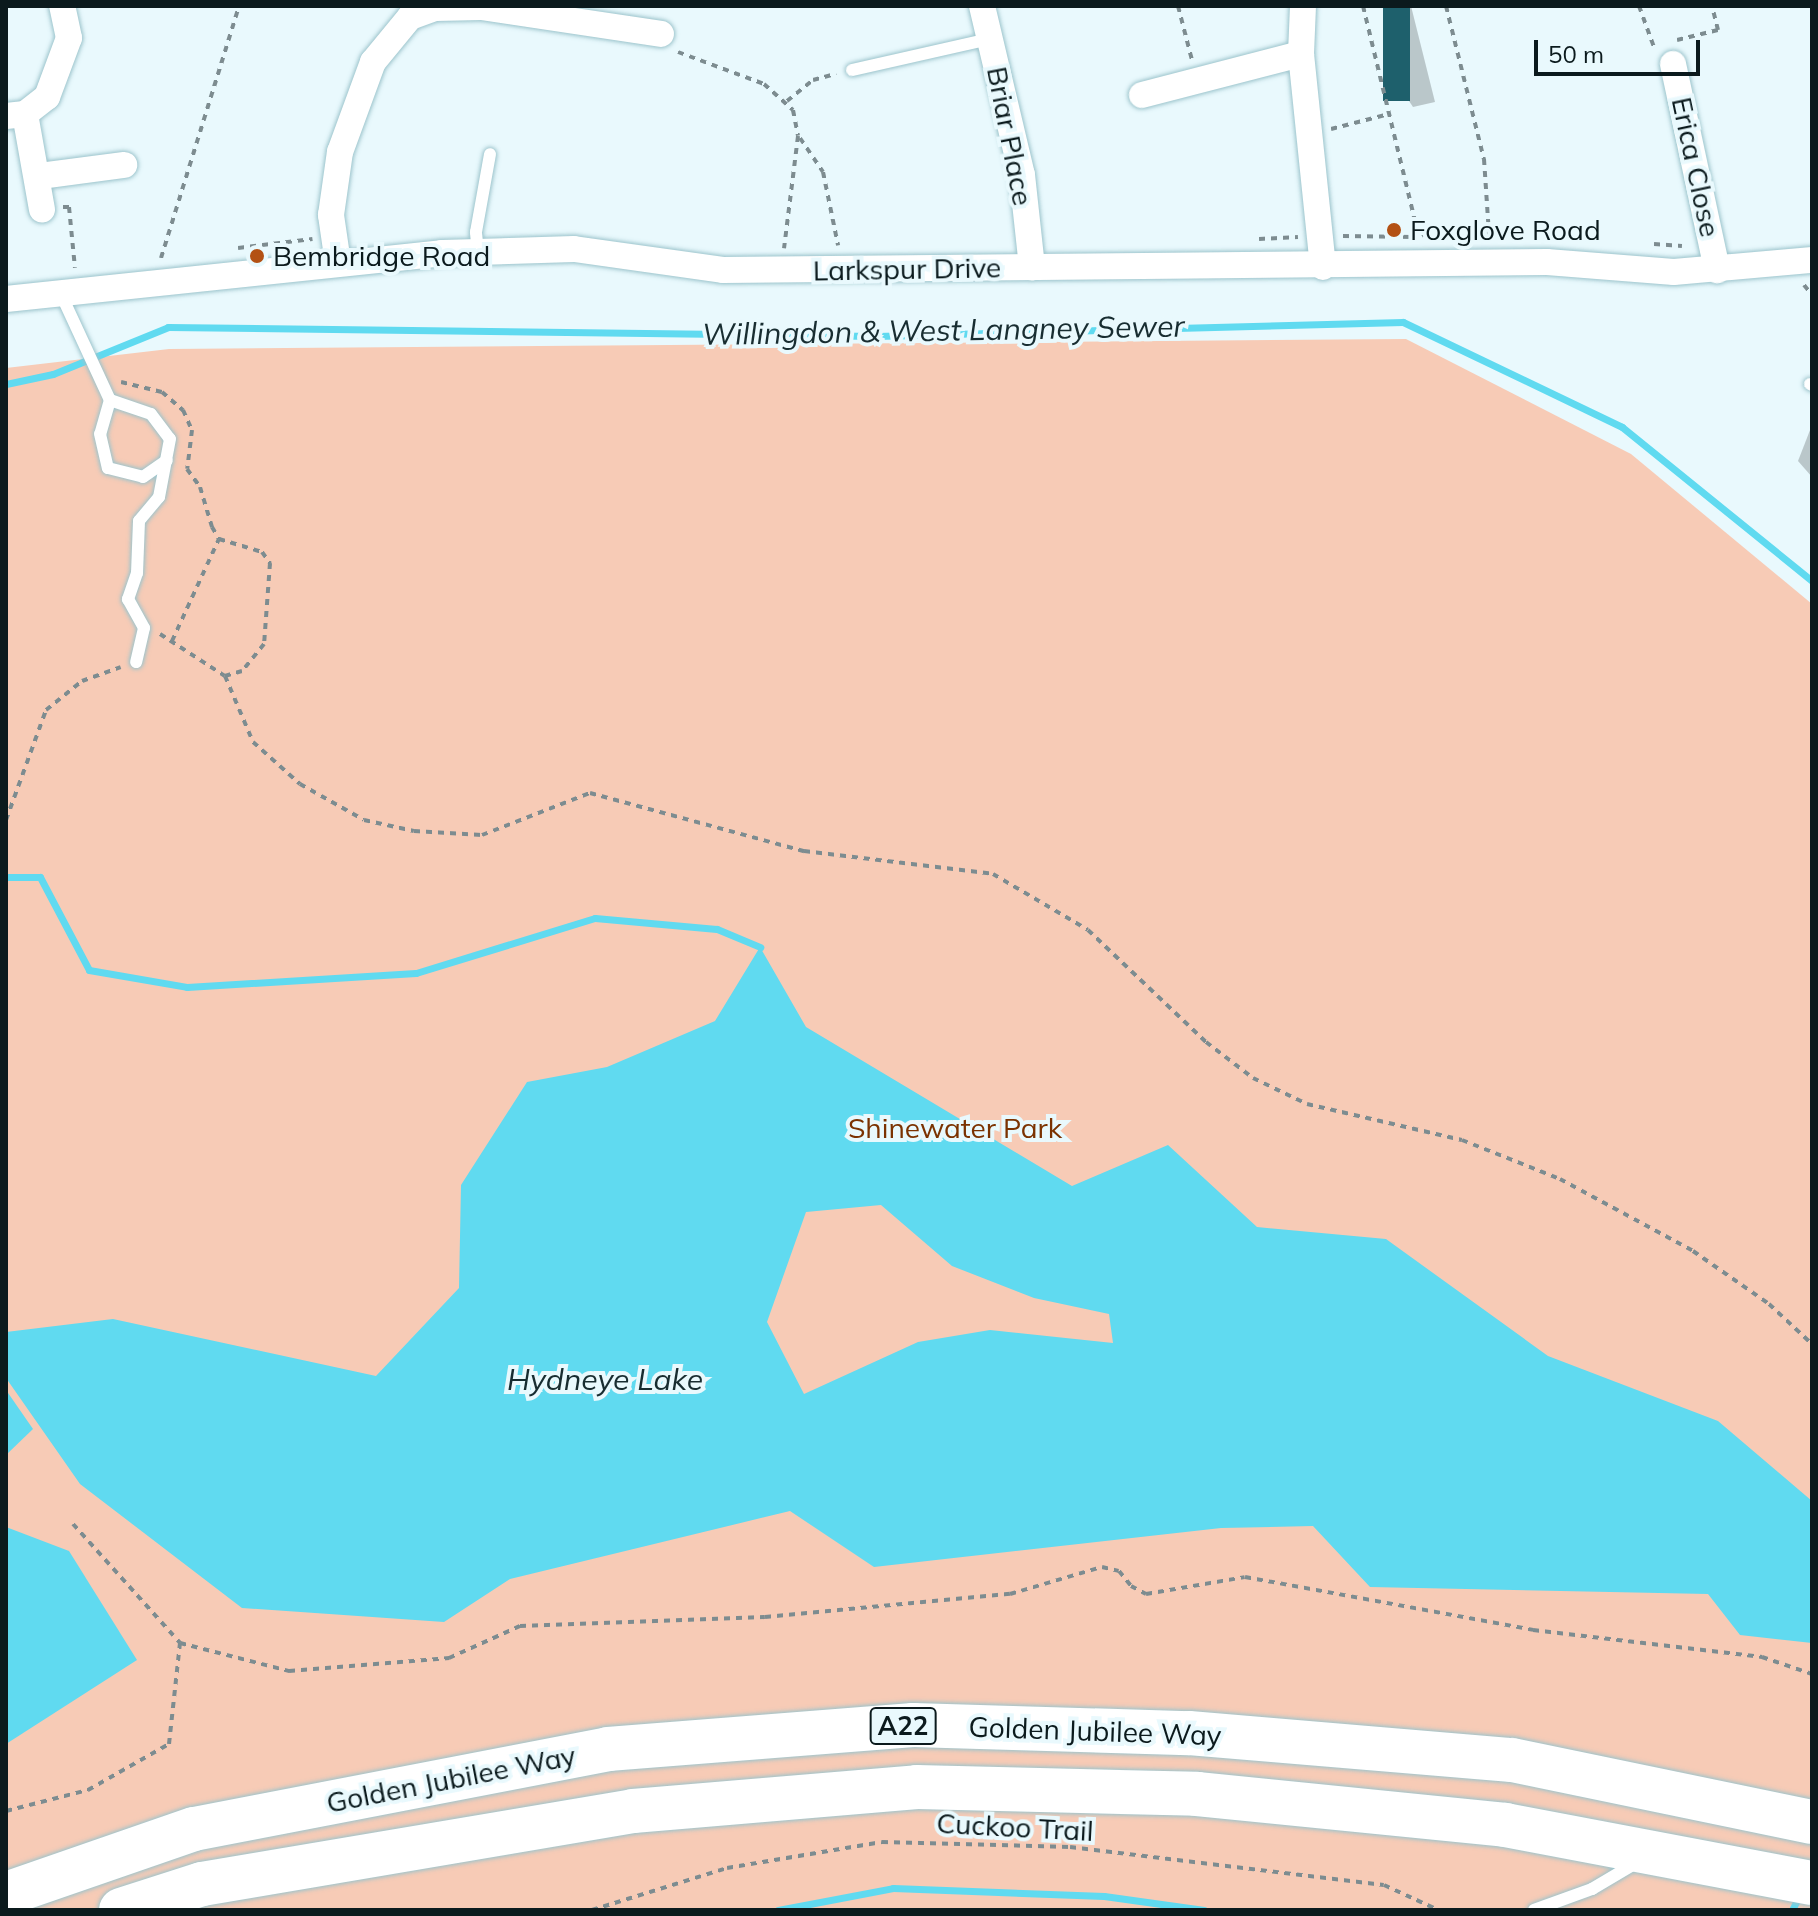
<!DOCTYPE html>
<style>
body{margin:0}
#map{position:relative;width:1818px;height:1916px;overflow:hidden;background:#e9f9fd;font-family:Mulish,sans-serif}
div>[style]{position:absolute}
.green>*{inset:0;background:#f7cbb6}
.water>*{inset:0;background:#60daf0}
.shadow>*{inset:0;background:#0003}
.stream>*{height:7px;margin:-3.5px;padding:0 3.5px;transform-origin:3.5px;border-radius:3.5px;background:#60daf0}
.building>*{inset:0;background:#1e606c;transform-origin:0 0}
.path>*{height:4px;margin-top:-2px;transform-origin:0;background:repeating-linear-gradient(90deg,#7d8c90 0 6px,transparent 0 12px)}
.roads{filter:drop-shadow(0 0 2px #9cc4cc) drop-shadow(0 0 2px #9cc4cc)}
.service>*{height:12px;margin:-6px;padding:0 6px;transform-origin:6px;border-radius:6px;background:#fff}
.minor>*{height:26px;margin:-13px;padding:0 13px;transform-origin:13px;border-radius:13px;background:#fff}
.trunk>*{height:44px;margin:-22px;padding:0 22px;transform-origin:22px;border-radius:22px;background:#fff}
.dots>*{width:22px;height:22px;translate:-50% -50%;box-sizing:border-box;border:4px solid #e9f9fd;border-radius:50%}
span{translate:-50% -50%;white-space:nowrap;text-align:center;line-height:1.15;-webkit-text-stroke:8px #e9f9fd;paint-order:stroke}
.shield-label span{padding:2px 6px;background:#e9f9fd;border:2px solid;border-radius:6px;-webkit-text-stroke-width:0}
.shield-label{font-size:26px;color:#0b1a1d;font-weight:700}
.street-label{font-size:28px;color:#0b1a1d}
.poi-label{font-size:28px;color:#0b1a1d}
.left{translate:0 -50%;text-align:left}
.park-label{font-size:28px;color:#7b3201}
.water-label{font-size:30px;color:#182d31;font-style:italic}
.frame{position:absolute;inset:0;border:8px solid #0b1a1d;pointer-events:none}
.scale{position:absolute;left:1534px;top:40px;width:166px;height:36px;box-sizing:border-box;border:4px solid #0b1a1d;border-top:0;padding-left:10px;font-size:24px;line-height:28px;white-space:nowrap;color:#0b1a1d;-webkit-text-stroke:6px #e9f9fd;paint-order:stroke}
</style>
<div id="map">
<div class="green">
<i style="clip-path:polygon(1406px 339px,1631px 454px,1812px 604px,1812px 1910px,6px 1910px,6px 368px,169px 349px)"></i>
</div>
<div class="water">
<i style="clip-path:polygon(evenodd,760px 947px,806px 1027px,1072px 1186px,1168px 1145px,1257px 1227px,1386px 1239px,1548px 1356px,1718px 1421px,1812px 1501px,1812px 1643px,1740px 1635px,1708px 1594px,1370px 1587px,1313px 1526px,1221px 1528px,874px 1567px,790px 1511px,510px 1579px,444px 1622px,242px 1608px,80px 1484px,6px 1378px,6px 1332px,113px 1319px,376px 1376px,459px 1288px,461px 1185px,527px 1082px,607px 1067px,715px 1021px,760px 947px,881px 1205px,952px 1266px,1034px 1298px,1109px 1314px,1113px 1343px,990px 1330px,918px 1342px,804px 1394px,767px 1322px,806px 1212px,881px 1205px)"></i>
<i style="clip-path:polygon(6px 1390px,33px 1429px,6px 1455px)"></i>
<i style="clip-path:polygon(6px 1527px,69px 1551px,137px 1660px,6px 1744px)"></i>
</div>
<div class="shadow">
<i style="clip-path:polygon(1385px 6px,1411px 6px,1435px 102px,1413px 107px,1407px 98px)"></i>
<i style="clip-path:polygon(1812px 425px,1812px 477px,1798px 461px)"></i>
</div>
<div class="stream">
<i style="left:6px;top:384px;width:48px;rotate:-12deg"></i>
<i style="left:53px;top:374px;width:124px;rotate:-22.2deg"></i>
<i style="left:168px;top:327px;width:709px;rotate:0.73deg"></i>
<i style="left:877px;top:336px;width:526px;rotate:-1.52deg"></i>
<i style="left:1403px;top:322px;width:243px;rotate:25.6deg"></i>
<i style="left:1622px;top:427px;width:245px;rotate:39deg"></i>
<i style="left:6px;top:877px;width:34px"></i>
<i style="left:40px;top:877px;width:105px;rotate:62.2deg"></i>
<i style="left:89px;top:970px;width:99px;rotate:9.8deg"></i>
<i style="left:187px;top:987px;width:229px;rotate:-3.5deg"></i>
<i style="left:416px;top:973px;width:187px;rotate:-17.1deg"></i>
<i style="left:595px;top:918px;width:122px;rotate:5.2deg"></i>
<i style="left:717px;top:929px;width:47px;rotate:22.7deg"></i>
<i style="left:778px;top:1910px;width:117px;rotate:-10.8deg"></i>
<i style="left:893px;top:1888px;width:211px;rotate:2.2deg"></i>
<i style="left:1104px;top:1896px;width:101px;rotate:8deg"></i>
<i style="left:1792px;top:1910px;width:18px;rotate:-63deg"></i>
</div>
<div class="building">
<i style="left:1383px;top:6px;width:27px;height:95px"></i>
</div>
<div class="path">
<i style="left:1178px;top:6px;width:56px;rotate:75.5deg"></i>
<i style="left:1363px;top:6px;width:221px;rotate:76.4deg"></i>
<i style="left:1415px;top:221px;width:19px;rotate:58deg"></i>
<i style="left:1446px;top:6px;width:158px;rotate:76.1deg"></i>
<i style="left:1484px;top:159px;width:76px;rotate:86.2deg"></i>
<i style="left:1639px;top:6px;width:47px;rotate:70deg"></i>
<i style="left:1677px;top:40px;width:42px;rotate:-13.7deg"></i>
<i style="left:1718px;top:30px;width:25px;rotate:-104deg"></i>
<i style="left:678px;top:52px;width:92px;rotate:20.4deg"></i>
<i style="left:764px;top:84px;width:39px;rotate:42deg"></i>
<i style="left:793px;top:110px;width:26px;rotate:79deg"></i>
<i style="left:798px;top:136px;width:113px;rotate:97.1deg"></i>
<i style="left:787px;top:101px;width:33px;rotate:-39deg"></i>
<i style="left:813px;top:80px;width:24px;rotate:-15deg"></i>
<i style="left:1331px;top:129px;width:60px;rotate:-14.5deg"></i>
<i style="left:800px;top:138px;width:41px;rotate:55.9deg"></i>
<i style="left:823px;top:172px;width:75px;rotate:78.4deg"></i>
<i style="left:63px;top:207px;width:6px"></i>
<i style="left:69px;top:207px;width:61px;rotate:84.4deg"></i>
<i style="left:1343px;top:236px;width:71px;rotate:0.8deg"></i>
<i style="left:1439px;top:237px;width:71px;rotate:-0.8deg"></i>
<i style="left:1259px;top:239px;width:39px;rotate:-3deg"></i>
<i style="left:1654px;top:244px;width:28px;rotate:4deg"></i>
<i style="left:238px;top:248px;width:75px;rotate:-6.9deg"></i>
<i style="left:161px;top:258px;width:264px;rotate:-72.8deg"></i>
<i style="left:1804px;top:285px;width:13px;rotate:51deg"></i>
<i style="left:121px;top:382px;width:42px;rotate:13.7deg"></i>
<i style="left:162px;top:392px;width:28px;rotate:41deg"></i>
<i style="left:183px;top:410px;width:22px;rotate:66deg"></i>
<i style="left:192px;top:430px;width:39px;rotate:97deg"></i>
<i style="left:187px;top:469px;width:22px;rotate:54deg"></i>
<i style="left:200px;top:487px;width:42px;rotate:73.3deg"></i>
<i style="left:212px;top:527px;width:14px;rotate:60deg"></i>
<i style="left:219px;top:539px;width:45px;rotate:16.8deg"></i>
<i style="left:262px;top:552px;width:14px;rotate:54deg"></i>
<i style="left:270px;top:563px;width:81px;rotate:94.2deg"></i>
<i style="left:264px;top:644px;width:35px;rotate:129deg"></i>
<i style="left:242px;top:671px;width:18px;rotate:164deg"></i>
<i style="left:160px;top:634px;width:77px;rotate:32.9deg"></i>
<i style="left:225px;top:676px;width:72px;rotate:67deg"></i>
<i style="left:253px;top:742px;width:63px;rotate:41.8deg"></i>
<i style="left:300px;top:784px;width:73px;rotate:29.4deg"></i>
<i style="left:364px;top:820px;width:51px;rotate:12.4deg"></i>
<i style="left:414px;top:831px;width:68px;rotate:3.4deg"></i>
<i style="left:482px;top:835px;width:116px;rotate:-21.3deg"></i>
<i style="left:590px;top:793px;width:222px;rotate:15.2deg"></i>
<i style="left:804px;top:851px;width:190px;rotate:6.9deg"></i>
<i style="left:993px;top:874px;width:110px;rotate:30.5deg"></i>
<i style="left:1088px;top:930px;width:163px;rotate:43.5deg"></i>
<i style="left:1206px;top:1042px;width:59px;rotate:37.5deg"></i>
<i style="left:1253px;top:1078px;width:60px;rotate:25.7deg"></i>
<i style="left:1307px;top:1104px;width:159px;rotate:13.1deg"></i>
<i style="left:1462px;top:1140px;width:105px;rotate:21.7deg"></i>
<i style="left:1560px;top:1179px;width:151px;rotate:28.4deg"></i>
<i style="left:1693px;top:1251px;width:93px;rotate:34.9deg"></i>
<i style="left:1769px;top:1304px;width:59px;rotate:42.9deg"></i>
<i style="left:172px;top:641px;width:112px;rotate:-65.3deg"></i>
<i style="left:6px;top:820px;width:117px;rotate:-70deg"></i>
<i style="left:46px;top:710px;width:46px;rotate:-38.9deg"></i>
<i style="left:82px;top:681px;width:41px;rotate:-19.7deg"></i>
<i style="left:73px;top:1524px;width:160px;rotate:48deg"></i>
<i style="left:6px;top:1811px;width:85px;rotate:-14.4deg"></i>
<i style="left:88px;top:1790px;width:93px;rotate:-29.6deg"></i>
<i style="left:169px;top:1744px;width:102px;rotate:-83.8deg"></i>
<i style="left:180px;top:1643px;width:113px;rotate:14.4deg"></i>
<i style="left:289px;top:1671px;width:161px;rotate:-4.6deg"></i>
<i style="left:449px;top:1658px;width:78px;rotate:-24.3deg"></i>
<i style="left:520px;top:1626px;width:245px;rotate:-2.1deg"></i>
<i style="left:765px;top:1617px;width:246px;rotate:-5.4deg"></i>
<i style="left:1010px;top:1594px;width:96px;rotate:-16.4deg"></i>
<i style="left:1102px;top:1567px;width:17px;rotate:13deg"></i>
<i style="left:1119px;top:1571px;width:19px;rotate:51deg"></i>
<i style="left:1131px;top:1586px;width:17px;rotate:28deg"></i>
<i style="left:1146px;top:1594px;width:100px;rotate:-9.7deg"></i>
<i style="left:1245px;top:1577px;width:293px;rotate:10.4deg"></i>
<i style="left:1533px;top:1630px;width:231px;rotate:6.7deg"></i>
<i style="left:1762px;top:1657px;width:53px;rotate:18.8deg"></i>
<i style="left:592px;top:1910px;width:141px;rotate:-17.3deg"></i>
<i style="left:727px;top:1868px;width:157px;rotate:-9.5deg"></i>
<i style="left:882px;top:1842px;width:188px;rotate:1.5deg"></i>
<i style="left:1070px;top:1847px;width:316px;rotate:6.9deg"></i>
<i style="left:1384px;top:1885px;width:60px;rotate:24.8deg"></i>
</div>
<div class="roads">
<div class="service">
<i style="left:852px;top:70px;width:141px;rotate:-12.7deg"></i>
<i style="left:478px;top:252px;width:20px;rotate:-96deg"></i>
<i style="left:476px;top:232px;width:79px;rotate:-79.8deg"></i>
<i style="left:60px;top:292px;width:119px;rotate:65.2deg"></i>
<i style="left:110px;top:400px;width:35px;rotate:106deg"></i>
<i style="left:100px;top:434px;width:35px;rotate:77deg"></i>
<i style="left:108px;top:468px;width:36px;rotate:14deg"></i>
<i style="left:143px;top:477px;width:29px;rotate:-35deg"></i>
<i style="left:1810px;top:384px;width:2px;rotate:27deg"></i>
<i style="left:110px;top:400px;width:43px;rotate:18.9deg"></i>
<i style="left:151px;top:414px;width:31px;rotate:53deg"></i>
<i style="left:170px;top:439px;width:59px;rotate:100.7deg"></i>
<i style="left:159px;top:497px;width:31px;rotate:130deg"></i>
<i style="left:139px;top:521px;width:52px;rotate:92.2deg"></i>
<i style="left:137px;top:573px;width:28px;rotate:109deg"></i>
<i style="left:128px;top:599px;width:33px;rotate:61deg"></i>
<i style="left:144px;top:628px;width:35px;rotate:103deg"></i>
<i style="left:1534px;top:1910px;width:62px;rotate:-19.9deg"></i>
<i style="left:1592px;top:1889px;width:51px;rotate:-30.6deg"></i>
</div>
<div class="minor">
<i style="left:982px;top:6px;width:174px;rotate:76.7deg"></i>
<i style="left:1022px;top:175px;width:93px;rotate:83.8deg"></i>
<i style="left:1303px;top:6px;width:48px;rotate:92.4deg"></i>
<i style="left:1301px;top:54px;width:214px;rotate:84.1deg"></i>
<i style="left:1673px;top:64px;width:211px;rotate:77.9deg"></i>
<i style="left:1142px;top:95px;width:164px;rotate:-14.5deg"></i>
<i style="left:25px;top:114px;width:97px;rotate:79.9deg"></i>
<i style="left:6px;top:116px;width:19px;rotate:-6deg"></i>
<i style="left:25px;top:114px;width:28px;rotate:-38deg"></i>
<i style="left:47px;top:97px;width:63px;rotate:-69.6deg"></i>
<i style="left:69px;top:38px;width:33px;rotate:-102deg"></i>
<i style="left:40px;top:176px;width:85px;rotate:-7.5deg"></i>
<i style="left:338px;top:263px;width:49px;rotate:-98.3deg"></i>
<i style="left:331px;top:215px;width:64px;rotate:-81.9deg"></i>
<i style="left:340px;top:152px;width:96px;rotate:-69.9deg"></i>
<i style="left:373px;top:62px;width:58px;rotate:-50.6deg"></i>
<i style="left:410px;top:17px;width:27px;rotate:-20deg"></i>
<i style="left:435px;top:8px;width:46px;rotate:-1.2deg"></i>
<i style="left:481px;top:7px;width:182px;rotate:8.5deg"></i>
<i style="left:6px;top:299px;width:438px;rotate:-6deg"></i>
<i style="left:442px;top:253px;width:132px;rotate:-1.7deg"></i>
<i style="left:574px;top:249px;width:150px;rotate:8deg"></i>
<i style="left:723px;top:270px;width:824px;rotate:-0.56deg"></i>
<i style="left:1547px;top:262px;width:127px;rotate:4.5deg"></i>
<i style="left:1674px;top:272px;width:139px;rotate:-5deg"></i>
</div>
<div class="trunk">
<i style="left:6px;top:1894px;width:199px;rotate:-19.1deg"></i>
<i style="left:194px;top:1829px;width:422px;rotate:-10.9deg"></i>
<i style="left:608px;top:1749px;width:306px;rotate:-4.5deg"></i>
<i style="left:913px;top:1725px;width:276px;rotate:1.7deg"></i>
<i style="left:1189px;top:1733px;width:324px;rotate:4.8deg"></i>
<i style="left:1512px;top:1760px;width:306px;rotate:11.7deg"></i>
<i style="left:121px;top:1910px;width:85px;rotate:-17.8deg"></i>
<i style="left:202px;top:1884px;width:437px;rotate:-9.6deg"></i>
<i style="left:633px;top:1811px;width:285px;rotate:-4.8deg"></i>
<i style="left:917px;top:1787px;width:280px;rotate:1.4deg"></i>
<i style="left:1197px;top:1794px;width:310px;rotate:5.7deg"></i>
<i style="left:1505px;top:1825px;width:312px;rotate:10.7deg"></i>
</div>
</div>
<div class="dots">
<i style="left:1394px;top:230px;background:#b35114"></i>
<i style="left:257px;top:256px;background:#b35114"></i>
</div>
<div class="shield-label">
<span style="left:903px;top:1726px">A22</span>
</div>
<div class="street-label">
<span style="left:1010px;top:136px;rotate:79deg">Briar Place</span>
<span style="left:1696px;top:167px;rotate:78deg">Erica Close</span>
<span style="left:907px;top:269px;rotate:-1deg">Larkspur Drive</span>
<span style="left:1095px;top:1731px;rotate:2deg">Golden Jubilee Way</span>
<span style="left:451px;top:1779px;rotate:-11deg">Golden Jubilee Way</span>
<span style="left:1015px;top:1827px;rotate:3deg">Cuckoo Trail</span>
</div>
<div class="poi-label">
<span class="left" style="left:1410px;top:230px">Foxglove Road</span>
<span class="left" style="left:273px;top:256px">Bembridge Road</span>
</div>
<div class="park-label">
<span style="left:955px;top:1128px">Shinewater Park</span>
</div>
<div class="water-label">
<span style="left:943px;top:330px;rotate:-1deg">Willingdon &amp; West Langney Sewer</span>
<span style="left:605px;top:1379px">Hydneye Lake</span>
</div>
<div class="frame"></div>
<div class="scale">50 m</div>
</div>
